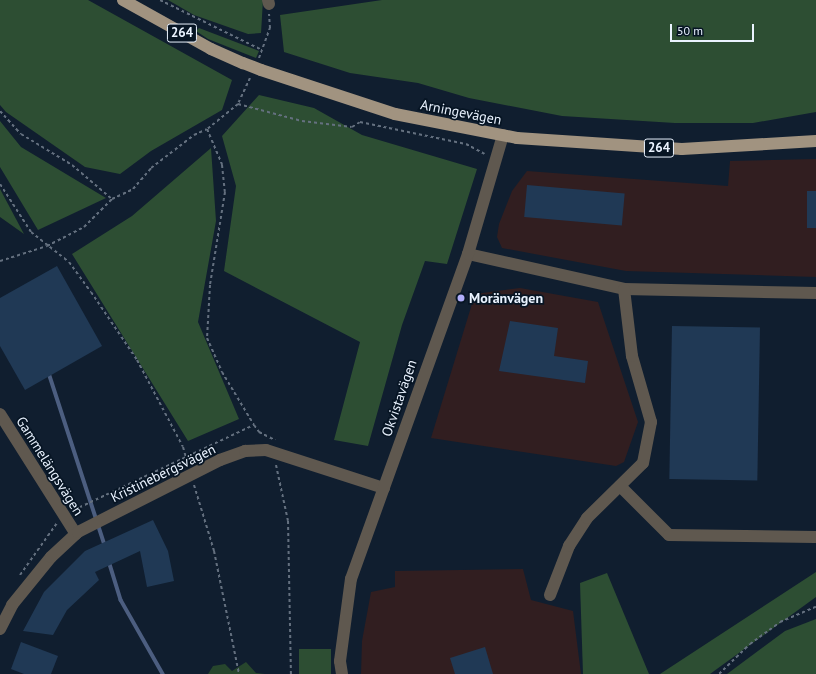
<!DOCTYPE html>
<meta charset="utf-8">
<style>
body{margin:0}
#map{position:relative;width:816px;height:674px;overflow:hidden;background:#101e2f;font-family:"PT Sans",sans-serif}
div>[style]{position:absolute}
.industrial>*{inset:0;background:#311e20}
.green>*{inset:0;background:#27462d}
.forest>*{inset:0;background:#2d4e33;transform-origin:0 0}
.stream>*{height:3.5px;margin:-1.75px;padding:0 1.75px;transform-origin:1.75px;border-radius:1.75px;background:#4c5e80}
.building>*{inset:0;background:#203955;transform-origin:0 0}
.path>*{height:2px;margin-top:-1px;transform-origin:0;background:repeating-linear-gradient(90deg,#64707f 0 3px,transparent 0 6px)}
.minor>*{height:12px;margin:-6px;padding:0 6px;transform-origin:6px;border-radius:6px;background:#5f584f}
.major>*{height:12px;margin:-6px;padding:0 6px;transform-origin:6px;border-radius:6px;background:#a19380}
.major-bridge>*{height:12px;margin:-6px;padding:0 6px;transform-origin:6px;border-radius:6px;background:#a19380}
.dots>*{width:11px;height:11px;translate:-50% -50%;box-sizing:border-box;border:2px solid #071524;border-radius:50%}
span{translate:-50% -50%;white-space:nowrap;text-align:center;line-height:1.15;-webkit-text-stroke:3.5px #071524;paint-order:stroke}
.shield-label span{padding:1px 3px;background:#071524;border:1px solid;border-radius:3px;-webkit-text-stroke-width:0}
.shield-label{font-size:13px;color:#eaf3ff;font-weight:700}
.street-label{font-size:14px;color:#eaf3ff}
.poi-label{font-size:14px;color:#eaf3ff;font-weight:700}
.left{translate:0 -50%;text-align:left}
.scale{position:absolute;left:670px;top:24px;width:84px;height:18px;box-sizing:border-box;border:2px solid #eaf3ff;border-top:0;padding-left:5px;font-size:12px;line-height:14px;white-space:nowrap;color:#eaf3ff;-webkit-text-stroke:3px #071524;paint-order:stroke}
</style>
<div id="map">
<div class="industrial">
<i style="clip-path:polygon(816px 159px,816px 277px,626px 271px,502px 248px,497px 237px,499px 224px,512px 191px,527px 171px,728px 186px,730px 161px)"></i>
<i style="clip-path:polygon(520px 288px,598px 302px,638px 422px,624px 462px,616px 466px,431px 438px,475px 294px)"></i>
<i style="clip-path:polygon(523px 569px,531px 600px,573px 611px,581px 674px,361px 674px,362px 641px,371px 592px,395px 587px,395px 571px)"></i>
</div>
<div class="green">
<i style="clip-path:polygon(246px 662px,256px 673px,265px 674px,208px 674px,213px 666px,225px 664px,232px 671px)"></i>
</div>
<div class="forest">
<i style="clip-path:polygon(0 0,88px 0,232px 80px,222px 110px,151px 151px,120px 174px,85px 167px,6px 112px,0 105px)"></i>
<i style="clip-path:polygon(168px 0,263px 0,261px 33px,248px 34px,194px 15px)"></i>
<i style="clip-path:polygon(382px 0,816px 0,816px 112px,753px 123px,675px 123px,562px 116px,469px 98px,418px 83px,350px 73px,284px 52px,280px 15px)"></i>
<i style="clip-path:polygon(199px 28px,259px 51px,256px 58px,208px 39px,196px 31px)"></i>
<i style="clip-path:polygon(259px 95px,314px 108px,362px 135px,477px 169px,447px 264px,425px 261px,402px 325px,368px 446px,334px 440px,360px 342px,224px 271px,236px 186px,222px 136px)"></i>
<i style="clip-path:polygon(0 121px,21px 147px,106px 198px,38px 230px,0 167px)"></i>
<i style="clip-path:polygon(211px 148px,216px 221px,198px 322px,239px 419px,188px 441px,72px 254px,132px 216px)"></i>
<i style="clip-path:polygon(0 189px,24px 234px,0 217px)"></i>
<i style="clip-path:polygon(816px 572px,816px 597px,710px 674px,660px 674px)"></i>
<i style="clip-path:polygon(607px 573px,649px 674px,583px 674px,580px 583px)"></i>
<i style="clip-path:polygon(816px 619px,816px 674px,727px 674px,785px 631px)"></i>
<i style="left:331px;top:649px;width:25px;height:32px;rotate:90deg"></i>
</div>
<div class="stream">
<i style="left:49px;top:373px;width:181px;rotate:72deg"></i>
<i style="left:109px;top:561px;width:41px;rotate:72.9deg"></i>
<i style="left:121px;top:600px;width:85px;rotate:60.4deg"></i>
</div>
<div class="building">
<i style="left:527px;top:185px;width:98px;height:32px;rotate:5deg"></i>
<i style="left:807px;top:191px;width:9px;height:37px"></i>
<i style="clip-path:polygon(57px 266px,102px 346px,25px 390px,0 346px,0 298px)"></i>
<i style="clip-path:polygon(510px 321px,558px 328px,554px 356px,588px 361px,585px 383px,499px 371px)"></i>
<i style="left:672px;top:326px;width:88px;height:153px;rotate:1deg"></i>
<i style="clip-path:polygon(153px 520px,168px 551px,174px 581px,147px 587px,140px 551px,95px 572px,99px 580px,67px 610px,53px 635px,23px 631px,44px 592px,85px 551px)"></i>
<i style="clip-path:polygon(21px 642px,58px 656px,51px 674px,24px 674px,11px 669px)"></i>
<i style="clip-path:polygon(485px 647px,493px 674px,455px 674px,450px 658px)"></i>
</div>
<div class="path">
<i style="left:160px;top:0;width:114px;rotate:26.1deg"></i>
<i style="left:259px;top:58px;width:32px;rotate:-70deg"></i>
<i style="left:270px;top:28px;width:14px;rotate:-94deg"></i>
<i style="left:250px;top:78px;width:29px;rotate:115deg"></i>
<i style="left:238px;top:104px;width:40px;rotate:141deg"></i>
<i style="left:207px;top:129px;width:39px;rotate:67deg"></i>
<i style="left:222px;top:165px;width:27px;rotate:84deg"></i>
<i style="left:225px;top:192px;width:94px;rotate:99.2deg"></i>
<i style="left:210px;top:285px;width:53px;rotate:93.2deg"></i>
<i style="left:207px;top:338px;width:37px;rotate:66deg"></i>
<i style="left:222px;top:372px;width:62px;rotate:58.9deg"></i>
<i style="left:254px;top:425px;width:9px;rotate:54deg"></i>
<i style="left:259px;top:432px;width:18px;rotate:27deg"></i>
<i style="left:238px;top:104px;width:66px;rotate:14.9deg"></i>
<i style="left:302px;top:121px;width:50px;rotate:6.8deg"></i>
<i style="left:352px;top:127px;width:9px;rotate:-32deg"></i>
<i style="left:360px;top:122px;width:108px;rotate:11.7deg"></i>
<i style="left:466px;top:144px;width:21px;rotate:28deg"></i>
<i style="left:0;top:111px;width:31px;rotate:48deg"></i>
<i style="left:21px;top:134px;width:60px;rotate:31.3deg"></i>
<i style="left:72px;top:165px;width:52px;rotate:40.4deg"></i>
<i style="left:0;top:184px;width:57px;rotate:57.1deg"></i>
<i style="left:31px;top:232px;width:48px;rotate:38.3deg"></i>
<i style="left:69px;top:262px;width:37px;rotate:54deg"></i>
<i style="left:91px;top:292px;width:82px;rotate:55.9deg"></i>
<i style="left:137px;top:360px;width:98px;rotate:62.1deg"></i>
<i style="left:183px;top:447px;width:18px;rotate:74deg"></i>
<i style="left:0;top:261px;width:49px;rotate:-17.7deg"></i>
<i style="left:47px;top:246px;width:42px;rotate:-27.2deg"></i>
<i style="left:84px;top:227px;width:40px;rotate:-45deg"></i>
<i style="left:112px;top:199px;width:23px;rotate:-25deg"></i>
<i style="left:133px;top:189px;width:28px;rotate:-49deg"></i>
<i style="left:151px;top:168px;width:54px;rotate:-37.5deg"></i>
<i style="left:194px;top:135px;width:14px;rotate:-25deg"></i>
<i style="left:276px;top:465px;width:57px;rotate:77.9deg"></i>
<i style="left:288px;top:521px;width:153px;rotate:88.9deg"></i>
<i style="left:194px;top:485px;width:69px;rotate:73.1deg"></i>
<i style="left:214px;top:551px;width:126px;rotate:78.5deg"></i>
<i style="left:74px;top:510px;width:199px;rotate:-25.3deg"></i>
<i style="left:20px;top:575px;width:64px;rotate:-54.6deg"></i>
<i style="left:719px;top:674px;width:43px;rotate:-44.1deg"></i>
<i style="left:750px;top:644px;width:37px;rotate:-36deg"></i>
<i style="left:780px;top:622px;width:39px;rotate:-23deg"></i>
</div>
<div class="minor">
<i style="left:268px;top:0;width:4px;rotate:76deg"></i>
<i style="left:468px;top:254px;width:160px;rotate:12.6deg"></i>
<i style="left:624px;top:289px;width:192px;rotate:1.2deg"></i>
<i style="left:0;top:414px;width:142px;rotate:57.7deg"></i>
<i style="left:620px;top:486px;width:69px;rotate:45deg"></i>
<i style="left:669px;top:535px;width:146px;rotate:0.8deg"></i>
<i style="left:550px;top:595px;width:53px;rotate:-68.8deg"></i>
<i style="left:569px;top:546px;width:33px;rotate:-57deg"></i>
<i style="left:587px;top:518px;width:78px;rotate:-44.5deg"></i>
<i style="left:643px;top:463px;width:42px;rotate:-79deg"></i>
<i style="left:651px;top:422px;width:69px;rotate:-106.1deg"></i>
<i style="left:632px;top:356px;width:67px;rotate:-96.8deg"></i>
<i style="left:0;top:629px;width:27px;rotate:-63deg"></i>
<i style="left:12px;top:605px;width:62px;rotate:-50.9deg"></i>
<i style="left:51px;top:557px;width:37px;rotate:-43deg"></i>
<i style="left:78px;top:532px;width:159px;rotate:-26.9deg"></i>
<i style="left:220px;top:460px;width:27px;rotate:-20deg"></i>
<i style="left:245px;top:451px;width:21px;rotate:-3deg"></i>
<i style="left:266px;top:450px;width:124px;rotate:17.9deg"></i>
<i style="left:342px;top:674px;width:13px;rotate:-99deg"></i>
<i style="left:340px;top:661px;width:83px;rotate:-82.4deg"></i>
<i style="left:351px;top:579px;width:345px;rotate:-70.2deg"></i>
<i style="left:468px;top:254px;width:124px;rotate:-73.6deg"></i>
</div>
<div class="major">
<i style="left:123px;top:0;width:101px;rotate:29.1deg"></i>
<i style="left:211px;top:49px;width:35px;rotate:24deg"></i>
<i style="left:261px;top:70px;width:141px;rotate:18.2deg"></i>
<i style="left:395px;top:114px;width:124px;rotate:11.1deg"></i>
<i style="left:517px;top:138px;width:165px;rotate:3.8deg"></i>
<i style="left:682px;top:149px;width:134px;rotate:-3.4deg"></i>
</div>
<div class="major-bridge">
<i style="left:243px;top:63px;width:19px;rotate:21deg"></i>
</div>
<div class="dots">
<i style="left:461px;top:298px;background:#b0aefa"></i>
</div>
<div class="shield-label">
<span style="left:182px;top:33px">264</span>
<span style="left:659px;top:148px">264</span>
</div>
<div class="street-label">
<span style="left:461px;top:112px;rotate:11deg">Arningevägen</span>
<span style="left:399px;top:398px;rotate:-71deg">Okvistavägen</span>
<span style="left:50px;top:466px;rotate:58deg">Gammelängsvägen</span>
<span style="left:163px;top:473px;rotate:-26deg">Kristinebergsvägen</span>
</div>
<div class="poi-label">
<span class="left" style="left:469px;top:298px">Moränvägen</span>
</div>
<div class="scale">50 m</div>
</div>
